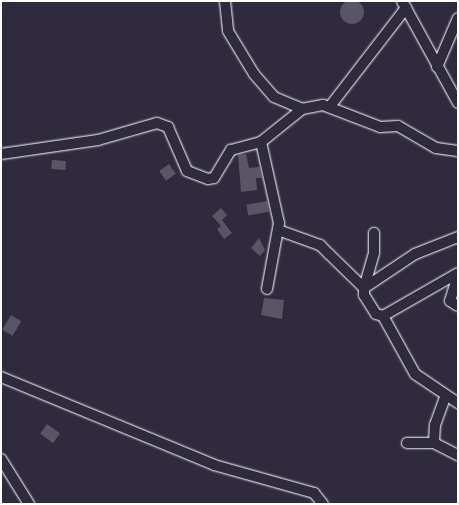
<!DOCTYPE html>
<style>
body{margin:0}
#map{position:relative;width:459px;height:505px;overflow:hidden;background:#2f2a3d;font-family:Itim,sans-serif}
div>[style]{position:absolute}
.building>*{inset:0;background:#595564;transform-origin:0 0}
.round{border-radius:50%}
.roads{filter:drop-shadow(0 0 1px #fff) drop-shadow(0 0 1px #fff)}
.minor>*{height:10px;margin:-5px;padding:0 5px;transform-origin:5px;border-radius:5px;background:#2f2a3d}
span{translate:-50% -50%;white-space:nowrap;text-align:center;line-height:1.15;-webkit-text-stroke:4px #2f2a3d;paint-order:stroke}
.frame{position:absolute;inset:0;border:2px solid #fff;pointer-events:none}
</style>
<div id="map">
<div class="building">
<i class="round" style="left:340px;top:0;width:24px;height:24px"></i>
<i style="clip-path:polygon(246px 154px,249px 168px,259px 167px,262px 178px,256px 178px,257px 190px,241px 192px,238px 155px)"></i>
<i style="left:52px;top:160px;width:14px;height:9px;rotate:4deg"></i>
<i style="left:169px;top:164px;width:12px;height:12px;rotate:55deg"></i>
<i style="left:267px;top:201px;width:11px;height:21px;rotate:80deg"></i>
<i style="clip-path:polygon(221px 208px,227px 215px,222px 220px,232px 233px,224px 239px,217px 229px,221px 226px,212px 216px)"></i>
<i style="clip-path:polygon(259px 238px,265px 250px,260px 256px,251px 248px)"></i>
<i style="clip-path:polygon(264px 298px,284px 300px,282px 319px,261px 315px)"></i>
<i style="left:11px;top:315px;width:12px;height:17px;rotate:31deg"></i>
<i style="left:47px;top:424px;width:16px;height:12px;rotate:35deg"></i>
</div>
<div class="roads">
<div class="minor">
<i style="left:225px;top:1px;width:30px;rotate:84deg"></i>
<i style="left:228px;top:31px;width:50px;rotate:58.8deg"></i>
<i style="left:254px;top:74px;width:30px;rotate:49deg"></i>
<i style="left:274px;top:97px;width:30px;rotate:23deg"></i>
<i style="left:402px;top:1px;width:116px;rotate:61.2deg"></i>
<i style="left:437px;top:67px;width:53px;rotate:-66.8deg"></i>
<i style="left:331px;top:105px;width:123px;rotate:-52.3deg"></i>
<i style="left:261px;top:142px;width:83px;rotate:77.5deg"></i>
<i style="left:279px;top:223px;width:67px;rotate:100.3deg"></i>
<i style="left:1px;top:154px;width:98px;rotate:-8.2deg"></i>
<i style="left:98px;top:140px;width:61px;rotate:-16.1deg"></i>
<i style="left:157px;top:123px;width:12px;rotate:20deg"></i>
<i style="left:168px;top:127px;width:48px;rotate:66.6deg"></i>
<i style="left:187px;top:171px;width:22px;rotate:21deg"></i>
<i style="left:208px;top:179px;width:6px;rotate:-9deg"></i>
<i style="left:214px;top:178px;width:33px;rotate:-59deg"></i>
<i style="left:231px;top:150px;width:31px;rotate:-15deg"></i>
<i style="left:261px;top:142px;width:53px;rotate:-38.8deg"></i>
<i style="left:302px;top:109px;width:21px;rotate:-11deg"></i>
<i style="left:323px;top:105px;width:61px;rotate:21.1deg"></i>
<i style="left:380px;top:127px;width:18px;rotate:-3deg"></i>
<i style="left:398px;top:126px;width:44px;rotate:30.1deg"></i>
<i style="left:436px;top:148px;width:22px;rotate:8deg"></i>
<i style="left:278px;top:230px;width:45px;rotate:19.7deg"></i>
<i style="left:320px;top:245px;width:13px;rotate:45deg"></i>
<i style="left:329px;top:254px;width:49px;rotate:44.2deg"></i>
<i style="left:364px;top:288px;width:7px;rotate:90deg"></i>
<i style="left:364px;top:295px;width:22px;rotate:58deg"></i>
<i style="left:376px;top:314px;width:7px;rotate:16deg"></i>
<i style="left:383px;top:316px;width:66px;rotate:61.1deg"></i>
<i style="left:415px;top:374px;width:52px;rotate:34deg"></i>
<i style="left:458px;top:275px;width:27px;rotate:107deg"></i>
<i style="left:450px;top:301px;width:9px;rotate:32deg"></i>
<i style="left:364px;top:288px;width:61px;rotate:-33.7deg"></i>
<i style="left:415px;top:254px;width:46px;rotate:-21.6deg"></i>
<i style="left:364px;top:288px;width:37px;rotate:-74deg"></i>
<i style="left:374px;top:252px;width:19px;rotate:-90deg"></i>
<i style="left:383px;top:316px;width:86px;rotate:-29.8deg"></i>
<i style="left:1px;top:377px;width:230px;rotate:22.4deg"></i>
<i style="left:214px;top:465px;width:104px;rotate:15.6deg"></i>
<i style="left:314px;top:493px;width:14px;rotate:51deg"></i>
<i style="left:407px;top:443px;width:27px"></i>
<i style="left:434px;top:443px;width:27px;rotate:27deg"></i>
<i style="left:434px;top:443px;width:18px;rotate:-87deg"></i>
<i style="left:435px;top:425px;width:30px;rotate:-70deg"></i>
<i style="left:1px;top:459px;width:53px;rotate:58.1deg"></i>
</div>
</div>
<div class="frame"></div>
</div>
